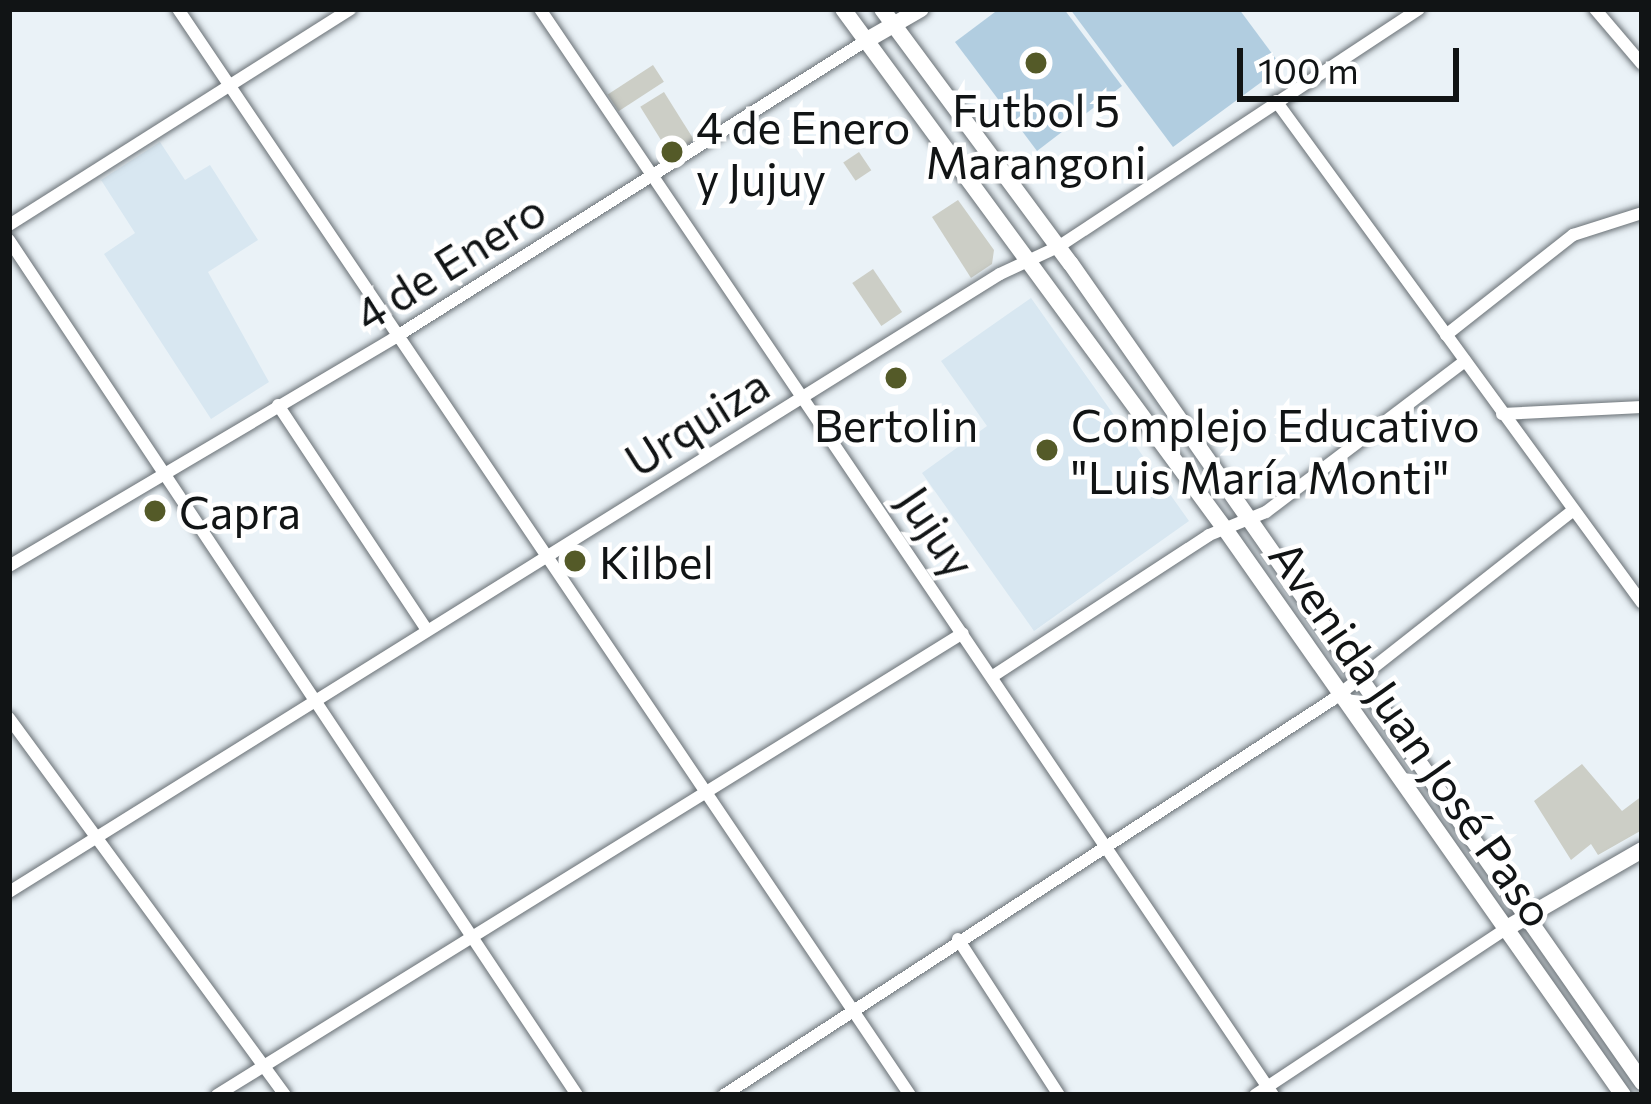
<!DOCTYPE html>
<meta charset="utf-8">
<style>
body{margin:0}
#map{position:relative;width:1651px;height:1104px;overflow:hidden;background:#eaf2f7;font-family:Commissioner,sans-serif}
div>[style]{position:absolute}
.built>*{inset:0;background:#d8e7f1}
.green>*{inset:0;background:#b1cde0}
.building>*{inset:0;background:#cccec6;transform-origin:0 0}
.roads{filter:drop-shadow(0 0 3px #697075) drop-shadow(0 0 3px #697075)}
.street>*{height:12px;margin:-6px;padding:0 6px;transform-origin:6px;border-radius:6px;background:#fff}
.secondary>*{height:16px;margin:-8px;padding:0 8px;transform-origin:8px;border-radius:8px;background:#fff}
.dots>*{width:33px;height:33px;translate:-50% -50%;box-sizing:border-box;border:6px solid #fff;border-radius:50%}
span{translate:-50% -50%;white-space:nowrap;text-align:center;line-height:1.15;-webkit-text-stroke:9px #fff;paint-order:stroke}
.poi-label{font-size:45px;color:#111415}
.left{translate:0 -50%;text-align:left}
.street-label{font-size:45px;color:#111415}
.frame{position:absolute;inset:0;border:12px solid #111415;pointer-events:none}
.scale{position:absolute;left:1237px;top:48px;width:222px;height:54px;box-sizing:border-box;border:6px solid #111415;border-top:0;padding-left:15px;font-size:36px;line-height:42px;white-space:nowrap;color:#111415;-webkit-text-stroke:9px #fff;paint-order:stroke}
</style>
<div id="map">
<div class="built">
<i style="clip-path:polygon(160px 142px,185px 180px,210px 165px,258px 240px,208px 272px,269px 382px,211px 419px,104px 254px,135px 233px,101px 180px)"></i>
<i style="clip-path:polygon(1031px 298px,1189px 521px,1034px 631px,922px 473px,987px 426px,941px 361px)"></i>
</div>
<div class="green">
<i style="clip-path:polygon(999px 9px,1064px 9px,1122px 86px,1037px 151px,955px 42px)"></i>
<i style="clip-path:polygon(1070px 9px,1239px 9px,1282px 67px,1173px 147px)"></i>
</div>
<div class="building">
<i style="left:653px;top:65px;width:20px;height:54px;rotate:57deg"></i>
<i style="left:664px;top:92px;width:57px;height:28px;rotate:58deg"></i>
<i style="left:859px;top:152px;width:22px;height:19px;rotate:56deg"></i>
<i style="clip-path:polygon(958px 200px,994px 250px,992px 264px,971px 278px,932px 217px)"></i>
<i style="left:873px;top:269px;width:52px;height:25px;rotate:56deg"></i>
<i style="clip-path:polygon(1582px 764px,1622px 811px,1642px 796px,1642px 830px,1598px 855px,1591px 844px,1571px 860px,1534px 801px)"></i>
</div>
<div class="roads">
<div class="street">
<i style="left:178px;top:9px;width:1310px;rotate:56.02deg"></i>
<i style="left:540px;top:9px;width:1310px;rotate:55.98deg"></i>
<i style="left:1595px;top:9px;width:72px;rotate:49.5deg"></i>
<i style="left:1276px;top:101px;width:621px;rotate:53.9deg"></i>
<i style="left:9px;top:225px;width:404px;rotate:-32.3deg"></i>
<i style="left:9px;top:240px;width:1026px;rotate:56.4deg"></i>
<i style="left:1446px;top:335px;width:162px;rotate:-38.2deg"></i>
<i style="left:1573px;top:235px;width:72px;rotate:-17.7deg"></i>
<i style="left:278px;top:405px;width:268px;rotate:56.5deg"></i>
<i style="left:1502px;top:414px;width:140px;rotate:-2.9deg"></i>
<i style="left:9px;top:566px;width:447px;rotate:-30.6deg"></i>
<i style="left:394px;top:338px;width:559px;rotate:-32.21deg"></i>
<i style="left:993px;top:676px;width:258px;rotate:-33.1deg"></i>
<i style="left:1209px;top:535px;width:61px;rotate:-22deg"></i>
<i style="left:1266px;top:512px;width:250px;rotate:-37.2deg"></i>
<i style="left:9px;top:718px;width:467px;rotate:53.8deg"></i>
<i style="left:9px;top:892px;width:1168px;rotate:-31.95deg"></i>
<i style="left:1000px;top:274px;width:64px;rotate:-25deg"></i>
<i style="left:1058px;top:247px;width:432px;rotate:-33.4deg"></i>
<i style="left:958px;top:939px;width:186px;rotate:57.1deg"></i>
<i style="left:217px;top:1095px;width:877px;rotate:-31.77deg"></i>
<i style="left:724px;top:1095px;width:725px;rotate:-33.01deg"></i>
<i style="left:1332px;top:700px;width:305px;rotate:-38.2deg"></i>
<i style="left:1255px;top:1095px;width:302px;rotate:-33.5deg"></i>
</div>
<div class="secondary">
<i style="left:843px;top:9px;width:645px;rotate:53.7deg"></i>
<i style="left:1225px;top:529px;width:692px;rotate:54.89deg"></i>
<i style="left:882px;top:9px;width:317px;rotate:53.5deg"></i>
<i style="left:1071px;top:264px;width:998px;rotate:55.08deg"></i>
<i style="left:867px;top:40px;width:62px;rotate:-29.9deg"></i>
<i style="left:1507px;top:928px;width:156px;rotate:-30deg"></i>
</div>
</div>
<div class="dots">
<i style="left:1036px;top:63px;background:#545a28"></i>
<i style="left:672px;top:152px;background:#545a28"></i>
<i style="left:896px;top:378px;background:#545a28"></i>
<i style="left:1047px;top:450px;background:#545a28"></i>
<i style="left:155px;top:511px;background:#545a28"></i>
<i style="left:575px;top:561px;background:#545a28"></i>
</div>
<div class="poi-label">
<span style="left:1036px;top:135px">Futbol 5<br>Marangoni</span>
<span class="left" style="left:696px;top:152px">4 de Enero<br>y Jujuy</span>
<span style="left:896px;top:424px">Bertolin</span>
<span class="left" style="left:1071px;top:450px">Complejo Educativo<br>"Luis María Monti"</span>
<span class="left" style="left:179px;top:511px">Capra</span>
<span class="left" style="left:599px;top:561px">Kilbel</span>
</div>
<div class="street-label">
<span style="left:449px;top:261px;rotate:-32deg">4 de Enero</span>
<span style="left:696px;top:421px;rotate:-32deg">Urquiza</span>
<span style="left:938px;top:531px;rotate:56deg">Jujuy</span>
<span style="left:1413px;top:733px;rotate:55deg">Avenida Juan José Paso</span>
</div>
<div class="frame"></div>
<div class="scale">100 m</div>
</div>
